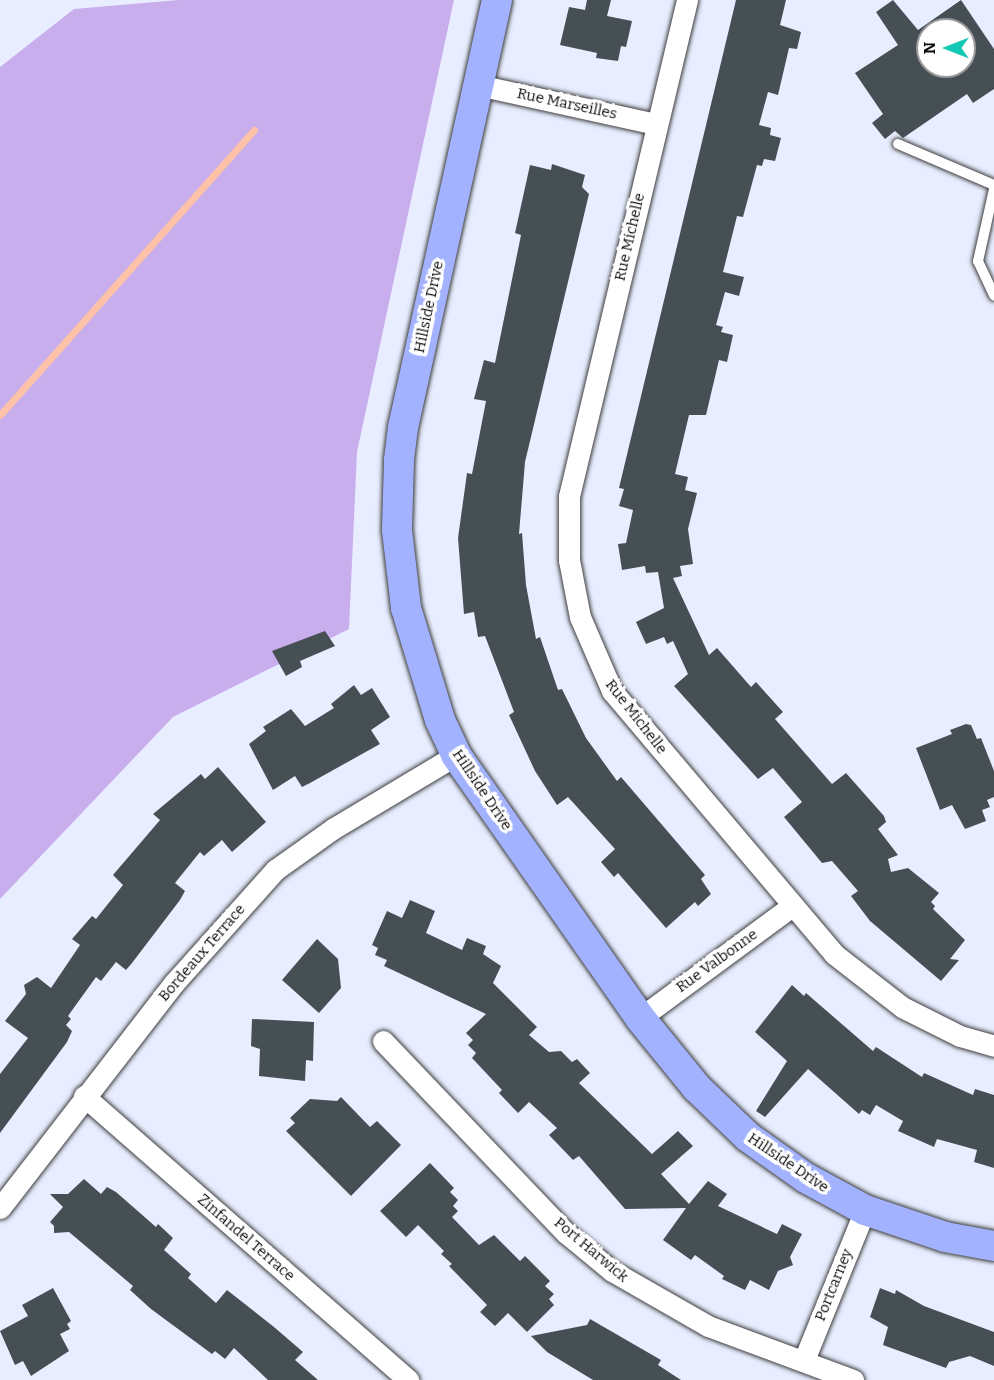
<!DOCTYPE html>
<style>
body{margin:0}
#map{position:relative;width:994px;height:1380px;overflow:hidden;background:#e8eeff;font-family:Bitter,serif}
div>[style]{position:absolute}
.green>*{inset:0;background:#c9aeed}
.stream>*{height:7px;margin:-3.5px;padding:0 3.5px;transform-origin:3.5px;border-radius:3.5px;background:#fdc2a7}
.building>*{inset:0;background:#465054}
.roads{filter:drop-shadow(0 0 2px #3e3e3e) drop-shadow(0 0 2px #3e3e3e)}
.lane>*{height:10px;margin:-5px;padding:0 5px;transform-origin:5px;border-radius:5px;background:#fff}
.street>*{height:21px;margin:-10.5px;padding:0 10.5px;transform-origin:10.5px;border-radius:10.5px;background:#fff}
.secondary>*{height:30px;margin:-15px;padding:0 15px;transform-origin:15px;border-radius:15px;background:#a3b2ff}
span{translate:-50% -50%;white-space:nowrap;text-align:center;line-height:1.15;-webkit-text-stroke:6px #fff;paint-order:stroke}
.street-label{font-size:15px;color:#0b0b0b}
.north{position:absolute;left:916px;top:18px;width:60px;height:60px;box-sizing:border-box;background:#fff;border:2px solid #9d9d9d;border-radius:50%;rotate:270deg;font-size:16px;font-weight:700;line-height:24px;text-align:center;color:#0b0b0b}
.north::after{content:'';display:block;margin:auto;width:21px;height:27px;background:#15c8b6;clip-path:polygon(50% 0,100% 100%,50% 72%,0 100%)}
</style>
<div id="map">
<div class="green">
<i style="clip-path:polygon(178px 0,454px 0,357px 452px,349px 629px,173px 717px,0 899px,0 67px,74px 9px)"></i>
</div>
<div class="stream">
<i style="left:0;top:415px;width:382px;rotate:-48.3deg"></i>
</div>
<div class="building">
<i style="clip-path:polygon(587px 0,611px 0,607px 16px,632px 21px,626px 47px,621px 46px,618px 61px,596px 58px,597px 53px,560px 45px,569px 7px,585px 10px)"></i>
<i style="clip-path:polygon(736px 0,786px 0,780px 25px,801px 32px,797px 49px,789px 48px,778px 95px,768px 92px,759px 125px,771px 128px,770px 135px,781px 138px,775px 161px,764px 159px,762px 166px,757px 165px,743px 217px,737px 216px,723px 272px,744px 277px,739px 296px,725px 292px,716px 325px,723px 327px,721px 332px,733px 335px,727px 362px,719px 360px,706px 415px,689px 415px,675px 474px,688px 477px,685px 490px,697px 493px,688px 529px,693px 564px,680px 566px,682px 576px,673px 578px,709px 655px,717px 648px,751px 687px,756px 682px,783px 712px,775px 719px,832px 784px,846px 773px,884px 816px,886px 822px,878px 829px,898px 855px,888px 859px,891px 872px,908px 868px,939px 893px,931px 902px,935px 906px,933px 909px,965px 940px,950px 959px,959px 960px,941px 981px,870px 921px,851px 896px,858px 891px,832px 861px,822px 863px,784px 817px,802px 802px,773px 768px,758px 779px,674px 686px,688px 674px,673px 641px,667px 644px,664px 637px,646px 644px,636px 622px,664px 608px,658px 572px,646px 573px,645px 566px,622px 570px,618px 544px,626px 543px,633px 510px,619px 506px,624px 489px,619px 488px)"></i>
<i style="clip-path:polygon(evenodd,893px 0,918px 30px,961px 0,994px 49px,994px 89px,973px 103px,967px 94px,903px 138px,895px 131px,885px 139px,872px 123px,883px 114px,855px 73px,898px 45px,876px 12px,893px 0,928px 30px,964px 30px,964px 66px,928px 66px,928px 30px)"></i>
<i style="clip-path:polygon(552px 164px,585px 175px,582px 187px,589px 194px,525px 462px,519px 534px,522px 533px,526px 585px,536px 639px,540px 637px,558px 690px,562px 689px,586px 738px,617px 781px,621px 777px,705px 875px,701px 879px,711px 894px,698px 906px,695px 902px,666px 928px,618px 873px,614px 877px,601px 862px,615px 849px,568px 797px,557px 805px,535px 771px,509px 715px,514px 712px,485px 636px,478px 637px,474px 612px,464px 614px,458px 538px,467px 473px,472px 474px,486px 401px,474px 399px,484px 360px,495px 363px,521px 235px,515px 233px,530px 165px,551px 170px)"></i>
<i style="clip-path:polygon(325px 631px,335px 646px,300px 661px,302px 667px,286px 676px,272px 651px)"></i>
<i style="clip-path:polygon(354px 685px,361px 695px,372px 688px,390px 717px,371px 730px,380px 744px,310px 783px,302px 787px,295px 776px,273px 790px,249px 744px,266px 731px,263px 727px,291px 709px,305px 726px,334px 708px,331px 704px)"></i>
<i style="clip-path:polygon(966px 724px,971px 725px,977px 739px,981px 738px,994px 771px,994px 797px,987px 800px,990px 807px,982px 810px,986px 821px,965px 829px,952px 805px,940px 810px,916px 748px,952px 734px,950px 730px)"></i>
<i style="clip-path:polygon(218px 767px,266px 822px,232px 852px,222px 840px,204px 856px,200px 852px,175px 883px,185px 891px,180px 900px,132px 963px,126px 970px,116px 962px,101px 981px,96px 977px,68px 1016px,71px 1019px,66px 1025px,72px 1031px,67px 1042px,0 1133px,0 1074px,28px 1038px,5px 1021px,26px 994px,24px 985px,37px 977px,51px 988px,80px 945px,72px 939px,92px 916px,96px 919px,123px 885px,113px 875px,160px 820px,153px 814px,201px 774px,205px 779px)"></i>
<i style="clip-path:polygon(410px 900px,435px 911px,426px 933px,462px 950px,467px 938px,486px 946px,483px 954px,501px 966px,493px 983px,537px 1027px,529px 1035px,549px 1052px,561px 1051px,572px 1062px,577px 1059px,590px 1073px,579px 1083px,652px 1154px,678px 1131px,693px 1146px,661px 1174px,689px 1204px,708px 1181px,727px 1194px,718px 1206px,777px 1234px,782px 1224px,802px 1234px,790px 1257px,793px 1265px,778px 1271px,769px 1290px,750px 1280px,745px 1290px,722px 1279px,724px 1276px,695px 1255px,691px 1260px,663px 1240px,686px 1208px,625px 1209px,579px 1156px,573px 1160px,549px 1135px,557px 1128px,529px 1102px,518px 1113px,499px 1093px,502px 1090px,472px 1058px,476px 1053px,468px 1045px,473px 1040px,466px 1033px,486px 1014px,384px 966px,387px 960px,375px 955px,378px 948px,372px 945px,387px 911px,402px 918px)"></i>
<i style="clip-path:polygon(317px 939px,338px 959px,341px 988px,319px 1013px,282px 980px)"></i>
<i style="clip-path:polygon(792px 985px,804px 996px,806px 993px,873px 1051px,876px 1047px,922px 1077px,924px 1073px,973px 1095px,975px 1089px,994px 1095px,994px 1168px,974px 1162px,977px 1150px,937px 1139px,934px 1147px,898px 1131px,903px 1121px,876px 1105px,870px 1115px,862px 1110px,859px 1114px,808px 1069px,765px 1117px,756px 1111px,787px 1061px,755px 1032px)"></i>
<i style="clip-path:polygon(252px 1019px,314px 1022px,313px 1061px,306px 1060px,305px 1081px,259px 1076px,260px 1049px,251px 1046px)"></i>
<i style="clip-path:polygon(341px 1097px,370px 1127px,377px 1121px,401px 1145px,351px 1196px,286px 1131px,295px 1123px,290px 1118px,310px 1099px,337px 1101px)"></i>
<i style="clip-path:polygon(430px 1163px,454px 1188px,450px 1192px,458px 1200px,453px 1206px,458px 1211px,452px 1217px,479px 1245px,494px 1235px,520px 1261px,525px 1256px,550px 1281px,545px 1286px,554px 1294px,549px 1299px,554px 1305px,527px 1332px,508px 1313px,495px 1326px,480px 1312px,487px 1305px,449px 1266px,452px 1264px,441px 1254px,444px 1251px,418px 1225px,406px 1237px,380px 1211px)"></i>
<i style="clip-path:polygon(84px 1179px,101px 1194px,107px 1187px,116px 1192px,156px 1227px,158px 1224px,173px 1238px,164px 1250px,191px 1274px,188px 1278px,216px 1303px,227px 1290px,274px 1327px,303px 1352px,295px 1360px,318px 1380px,268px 1380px,234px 1348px,225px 1359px,215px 1351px,212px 1354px,151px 1309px,130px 1290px,133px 1286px,69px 1232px,54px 1233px,54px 1226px,50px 1222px,63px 1207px,50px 1194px,68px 1194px)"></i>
<i style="clip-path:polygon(53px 1288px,71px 1321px,67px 1324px,70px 1329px,60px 1334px,69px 1351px,31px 1376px,23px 1361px,15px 1365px,0 1331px,28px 1316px,22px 1305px)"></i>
<i style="clip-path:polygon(880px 1288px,895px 1294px,896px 1290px,924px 1306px,994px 1332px,994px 1366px,970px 1356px,949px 1362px,946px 1368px,883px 1345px,888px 1327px,870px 1317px)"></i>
<i style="clip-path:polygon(590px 1319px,661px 1360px,658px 1365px,681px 1380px,593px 1380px,547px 1352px,531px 1336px,587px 1325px)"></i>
</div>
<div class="roads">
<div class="lane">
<i style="left:898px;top:144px;width:104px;rotate:23.1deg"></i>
<i style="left:994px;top:189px;width:74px;rotate:102.5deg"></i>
<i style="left:978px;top:261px;width:38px;rotate:65deg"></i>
</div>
<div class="street">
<i style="left:687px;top:0;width:510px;rotate:103.38deg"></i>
<i style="left:569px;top:496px;width:64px;rotate:90deg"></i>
<i style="left:569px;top:560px;width:58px;rotate:79.1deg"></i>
<i style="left:580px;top:617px;width:81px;rotate:66.6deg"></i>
<i style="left:612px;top:691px;width:344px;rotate:49.8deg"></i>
<i style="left:834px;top:954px;width:86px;rotate:37.9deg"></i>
<i style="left:902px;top:1007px;width:65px;rotate:26.6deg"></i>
<i style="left:960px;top:1036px;width:35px;rotate:16deg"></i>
<i style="left:478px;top:85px;width:182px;rotate:12.4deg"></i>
<i style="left:640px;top:1018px;width:190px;rotate:-36.4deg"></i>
<i style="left:383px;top:1041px;width:265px;rotate:46.4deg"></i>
<i style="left:566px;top:1233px;width:60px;rotate:39.6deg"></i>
<i style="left:612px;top:1271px;width:111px;rotate:29.8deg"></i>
<i style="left:708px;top:1326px;width:155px;rotate:20.4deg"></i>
<i style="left:84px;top:1096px;width:431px;rotate:41.2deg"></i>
<i style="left:0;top:1208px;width:284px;rotate:-52.3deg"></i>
<i style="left:174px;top:983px;width:152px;rotate:-48.2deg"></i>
<i style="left:275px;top:870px;width:72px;rotate:-35.4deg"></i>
<i style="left:334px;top:828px;width:142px;rotate:-30.9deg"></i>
<i style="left:804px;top:1360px;width:162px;rotate:-67.9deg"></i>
</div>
<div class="secondary">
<i style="left:497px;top:0;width:437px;rotate:102.4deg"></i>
<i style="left:403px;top:427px;width:34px;rotate:97deg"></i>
<i style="left:399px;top:461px;width:69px;rotate:91.7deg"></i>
<i style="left:397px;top:530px;width:79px;rotate:83.4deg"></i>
<i style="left:406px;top:608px;width:117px;rotate:73.1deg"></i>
<i style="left:440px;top:720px;width:38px;rotate:65deg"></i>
<i style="left:456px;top:755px;width:321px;rotate:55deg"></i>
<i style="left:640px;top:1018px;width:89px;rotate:50.9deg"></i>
<i style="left:696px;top:1087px;width:72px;rotate:43.9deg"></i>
<i style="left:748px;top:1137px;width:71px;rotate:35.3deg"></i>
<i style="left:806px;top:1178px;width:67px;rotate:28.5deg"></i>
<i style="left:865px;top:1210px;width:84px;rotate:18.6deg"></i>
<i style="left:945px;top:1237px;width:50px;rotate:10.4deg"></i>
</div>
</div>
<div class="street-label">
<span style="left:567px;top:104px;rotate:12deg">Rue Marseilles</span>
<span style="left:630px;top:237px;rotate:-77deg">Rue Michelle</span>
<span style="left:429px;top:307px;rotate:-78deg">Hillside Drive</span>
<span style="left:636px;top:717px;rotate:52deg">Rue Michelle</span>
<span style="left:482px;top:790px;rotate:56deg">Hillside Drive</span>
<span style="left:202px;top:953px;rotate:-49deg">Bordeaux Terrace</span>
<span style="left:717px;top:961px;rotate:-36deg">Rue Valbonne</span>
<span style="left:788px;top:1163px;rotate:34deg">Hillside Drive</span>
<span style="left:246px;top:1238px;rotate:41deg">Zinfandel Terrace</span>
<span style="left:591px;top:1250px;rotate:40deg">Port Harwick</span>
<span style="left:834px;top:1285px;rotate:-68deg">Portcarney</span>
</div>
<div class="north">N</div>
</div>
